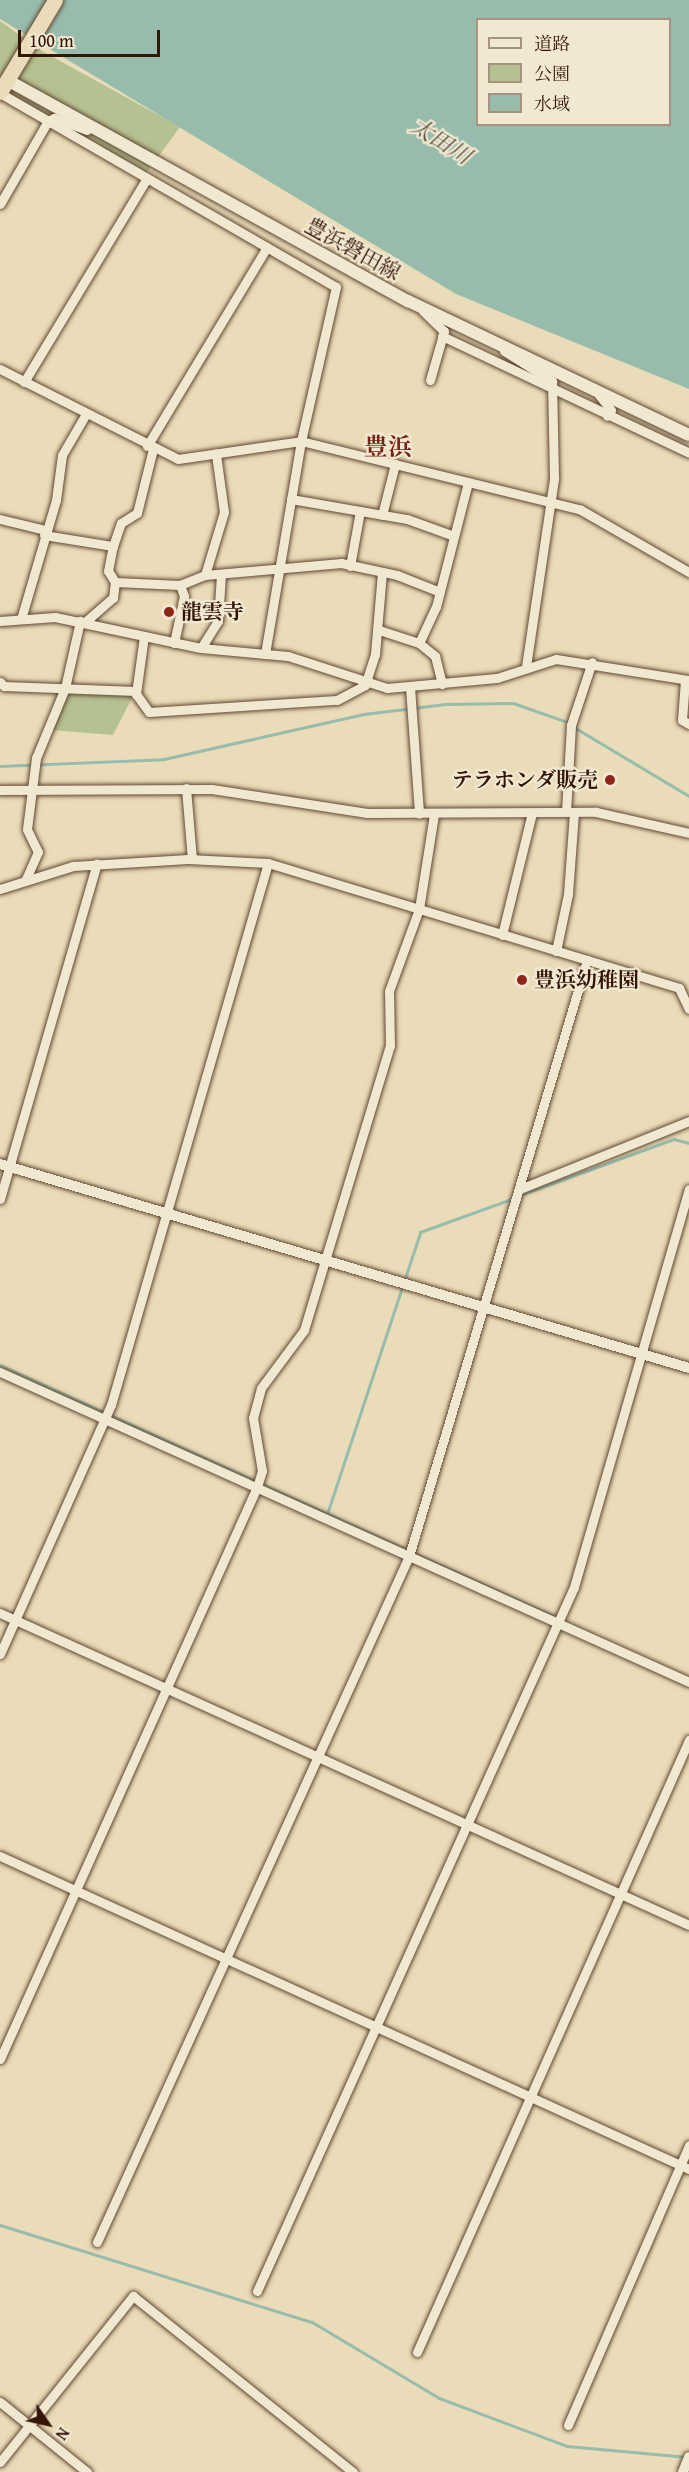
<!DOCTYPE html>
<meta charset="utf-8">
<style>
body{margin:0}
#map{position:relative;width:689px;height:2472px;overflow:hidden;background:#eadcb8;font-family:"Gentium Book Plus","Noto Serif JP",serif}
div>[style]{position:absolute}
.green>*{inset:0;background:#b5c190}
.water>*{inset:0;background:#98bcac}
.stream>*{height:3px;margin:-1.5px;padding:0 1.5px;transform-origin:1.5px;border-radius:1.5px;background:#98bcac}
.roads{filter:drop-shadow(0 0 2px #624733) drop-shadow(0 0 2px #624733)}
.minor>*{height:9px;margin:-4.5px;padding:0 4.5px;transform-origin:4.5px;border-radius:4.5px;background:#f1e8d1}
.tertiary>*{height:10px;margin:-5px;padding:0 5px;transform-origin:5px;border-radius:5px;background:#f1e8d1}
.secondary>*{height:12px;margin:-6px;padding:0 6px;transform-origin:6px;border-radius:6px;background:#f1e8d1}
.trunk>*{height:15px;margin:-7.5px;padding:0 7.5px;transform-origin:7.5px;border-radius:7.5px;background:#eadcb8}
.dots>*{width:16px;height:16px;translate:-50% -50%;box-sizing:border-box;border:3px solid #f1e8d1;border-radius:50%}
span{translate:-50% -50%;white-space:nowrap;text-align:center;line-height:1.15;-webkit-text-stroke:4.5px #f1e8d1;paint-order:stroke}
.street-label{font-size:21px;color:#341507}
.poi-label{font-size:21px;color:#341507;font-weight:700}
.left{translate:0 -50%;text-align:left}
.right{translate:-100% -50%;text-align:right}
.water-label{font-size:22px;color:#574f41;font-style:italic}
.quarter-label{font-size:24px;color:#7a1f14;font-weight:700}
.legend{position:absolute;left:476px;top:18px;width:195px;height:108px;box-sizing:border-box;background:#f1e8d1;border:2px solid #a59480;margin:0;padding:8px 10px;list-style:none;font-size:18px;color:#341507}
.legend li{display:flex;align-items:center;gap:12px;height:30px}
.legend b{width:30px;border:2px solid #a59480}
.north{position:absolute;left:18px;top:2394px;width:60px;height:60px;-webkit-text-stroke:4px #f1e8d1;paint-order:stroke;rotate:124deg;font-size:16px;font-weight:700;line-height:24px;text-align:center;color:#341507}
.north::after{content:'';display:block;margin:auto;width:21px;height:27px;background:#341507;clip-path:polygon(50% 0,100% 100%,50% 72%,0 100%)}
.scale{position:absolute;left:18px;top:30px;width:142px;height:27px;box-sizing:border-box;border:3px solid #341507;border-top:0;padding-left:8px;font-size:18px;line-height:21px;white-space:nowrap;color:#341507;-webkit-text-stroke:4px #f1e8d1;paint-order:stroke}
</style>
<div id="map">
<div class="green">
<i style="clip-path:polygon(0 21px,42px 51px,180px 127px,144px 176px,0 90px)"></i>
<i style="clip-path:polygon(66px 691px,134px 694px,113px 735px,50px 730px)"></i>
</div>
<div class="water">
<i style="clip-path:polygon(evenodd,0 0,689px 0,689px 389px,456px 294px,0 19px,0 0,478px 20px,670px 20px,670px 124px,478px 124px,478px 20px)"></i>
</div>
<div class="stream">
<i style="left:577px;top:729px;width:131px;rotate:30.9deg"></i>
<i style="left:0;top:766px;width:164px;rotate:-2.4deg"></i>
<i style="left:164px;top:759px;width:205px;rotate:-12.7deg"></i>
<i style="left:364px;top:714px;width:82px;rotate:-7deg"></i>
<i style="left:445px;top:704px;width:68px;rotate:-0.8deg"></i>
<i style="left:513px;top:703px;width:57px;rotate:19.4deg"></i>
<i style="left:520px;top:1195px;width:164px;rotate:-20deg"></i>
<i style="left:674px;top:1139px;width:16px;rotate:15deg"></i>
<i style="left:0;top:1365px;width:607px;rotate:24.41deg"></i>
<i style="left:327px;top:1514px;width:297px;rotate:-71.7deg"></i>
<i style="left:420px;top:1232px;width:100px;rotate:-19.9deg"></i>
<i style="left:0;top:2225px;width:327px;rotate:17.3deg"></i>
<i style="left:312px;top:2322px;width:148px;rotate:30.9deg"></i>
<i style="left:439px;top:2398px;width:137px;rotate:20.6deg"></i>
<i style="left:567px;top:2446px;width:121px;rotate:5.2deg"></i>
</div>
<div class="roads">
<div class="minor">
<i style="left:5px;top:96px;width:382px;rotate:30deg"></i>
<i style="left:336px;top:287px;width:158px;rotate:102.8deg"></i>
<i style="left:301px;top:441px;width:216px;rotate:99.6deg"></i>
<i style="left:0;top:204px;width:96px;rotate:-60deg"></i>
<i style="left:48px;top:121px;width:7px;rotate:-27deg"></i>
<i style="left:54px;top:118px;width:35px;rotate:20deg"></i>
<i style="left:423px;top:311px;width:29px;rotate:44deg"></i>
<i style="left:444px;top:331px;width:51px;rotate:105.9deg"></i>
<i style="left:442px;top:336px;width:273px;rotate:25.3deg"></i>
<i style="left:504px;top:351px;width:57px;rotate:32deg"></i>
<i style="left:552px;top:381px;width:98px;rotate:88.8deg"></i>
<i style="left:554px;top:479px;width:189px;rotate:98.5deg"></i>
<i style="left:0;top:369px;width:199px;rotate:26.8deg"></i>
<i style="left:178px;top:459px;width:124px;rotate:-8.3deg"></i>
<i style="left:301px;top:441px;width:288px;rotate:13.8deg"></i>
<i style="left:581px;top:510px;width:125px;rotate:29.9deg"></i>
<i style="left:24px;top:382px;width:238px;rotate:-58.9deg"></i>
<i style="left:596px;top:391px;width:24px;rotate:52deg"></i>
<i style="left:611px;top:410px;width:7px;rotate:124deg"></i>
<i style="left:147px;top:446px;width:232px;rotate:-58.9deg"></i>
<i style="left:291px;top:499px;width:118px;rotate:9.8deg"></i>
<i style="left:407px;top:519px;width:50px;rotate:19.9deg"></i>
<i style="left:382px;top:515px;width:53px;rotate:-75.7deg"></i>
<i style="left:0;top:519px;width:46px;rotate:13.7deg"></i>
<i style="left:44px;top:535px;width:70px;rotate:9.1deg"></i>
<i style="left:350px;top:566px;width:56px;rotate:-79.7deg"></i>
<i style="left:205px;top:575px;width:66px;rotate:-73.2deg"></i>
<i style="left:224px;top:512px;width:59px;rotate:-97.9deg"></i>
<i style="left:115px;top:582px;width:65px;rotate:2.6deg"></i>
<i style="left:180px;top:585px;width:27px;rotate:-22deg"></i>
<i style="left:205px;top:575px;width:137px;rotate:-5deg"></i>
<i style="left:341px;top:563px;width:57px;rotate:12.1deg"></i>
<i style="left:397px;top:575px;width:46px;rotate:21.6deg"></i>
<i style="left:21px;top:619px;width:124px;rotate:-73.6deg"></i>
<i style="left:56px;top:500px;width:45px;rotate:-82.4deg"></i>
<i style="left:62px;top:455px;width:48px;rotate:-59.7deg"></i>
<i style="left:0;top:621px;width:55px;rotate:-4.2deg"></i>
<i style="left:55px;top:617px;width:149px;rotate:12deg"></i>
<i style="left:201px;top:648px;width:87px;rotate:5.3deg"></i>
<i style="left:288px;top:656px;width:104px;rotate:17.9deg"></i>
<i style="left:387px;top:688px;width:110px;rotate:-5.2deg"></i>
<i style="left:497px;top:678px;width:62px;rotate:-17.9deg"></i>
<i style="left:556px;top:659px;width:135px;rotate:9deg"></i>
<i style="left:85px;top:622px;width:37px;rotate:-41deg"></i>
<i style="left:113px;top:598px;width:16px;rotate:-83deg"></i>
<i style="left:115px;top:582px;width:13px;rotate:-122deg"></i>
<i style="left:108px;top:571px;width:25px;rotate:-79deg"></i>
<i style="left:113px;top:546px;width:24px;rotate:-71deg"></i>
<i style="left:121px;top:523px;width:19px;rotate:-32deg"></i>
<i style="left:137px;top:513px;width:66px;rotate:-76deg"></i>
<i style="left:379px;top:630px;width:42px;rotate:18deg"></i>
<i style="left:419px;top:643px;width:40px;rotate:-65deg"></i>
<i style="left:436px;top:607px;width:129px;rotate:-75.6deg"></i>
<i style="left:144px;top:636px;width:59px;rotate:97.9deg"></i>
<i style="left:136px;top:694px;width:22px;rotate:54deg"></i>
<i style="left:149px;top:712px;width:188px;rotate:-3.7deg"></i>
<i style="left:337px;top:700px;width:32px;rotate:-28deg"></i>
<i style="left:365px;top:685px;width:33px;rotate:-72deg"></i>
<i style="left:375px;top:654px;width:82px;rotate:-85.1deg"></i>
<i style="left:174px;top:643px;width:48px;rotate:-78deg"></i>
<i style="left:184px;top:596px;width:12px;rotate:-110deg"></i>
<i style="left:419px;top:643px;width:21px;rotate:39deg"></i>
<i style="left:435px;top:656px;width:29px;rotate:76deg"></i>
<i style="left:201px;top:648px;width:32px;rotate:-58deg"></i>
<i style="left:218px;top:621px;width:46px;rotate:-86.3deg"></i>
<i style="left:685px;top:680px;width:40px;rotate:94.3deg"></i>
<i style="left:682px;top:720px;width:8px;rotate:30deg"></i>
<i style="left:0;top:682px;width:6px;rotate:45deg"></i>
<i style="left:4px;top:686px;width:132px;rotate:2.2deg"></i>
<i style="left:410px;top:687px;width:127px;rotate:85.9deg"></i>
<i style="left:186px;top:788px;width:71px;rotate:85.2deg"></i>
<i style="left:0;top:790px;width:212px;rotate:-0.3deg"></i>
<i style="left:212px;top:789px;width:157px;rotate:8.8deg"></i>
<i style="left:367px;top:813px;width:229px;rotate:-0.3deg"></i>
<i style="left:596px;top:812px;width:95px;rotate:12.7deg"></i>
<i style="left:566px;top:812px;width:87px;rotate:-86.7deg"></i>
<i style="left:571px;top:725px;width:66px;rotate:-71.6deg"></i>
<i style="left:25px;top:881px;width:32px;rotate:-66deg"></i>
<i style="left:38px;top:852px;width:25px;rotate:-116deg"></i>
<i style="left:27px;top:829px;width:72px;rotate:-82.8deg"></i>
<i style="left:36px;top:758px;width:76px;rotate:-67.5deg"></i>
<i style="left:65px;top:688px;width:69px;rotate:-77.4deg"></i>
<i style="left:0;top:889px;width:77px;rotate:-17.5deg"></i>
<i style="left:73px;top:866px;width:115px;rotate:-3.5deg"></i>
<i style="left:188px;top:859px;width:80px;rotate:2.9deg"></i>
<i style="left:268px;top:863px;width:430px;rotate:16.9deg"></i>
<i style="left:679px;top:988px;width:23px;rotate:65deg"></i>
<i style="left:502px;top:935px;width:126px;rotate:-76.2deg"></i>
<i style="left:556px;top:951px;width:58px;rotate:-78.1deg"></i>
<i style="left:568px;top:894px;width:82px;rotate:-85.8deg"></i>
<i style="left:520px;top:1189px;width:182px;rotate:-21.9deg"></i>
<i style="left:0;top:1199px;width:349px;rotate:-73.9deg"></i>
<i style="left:0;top:1372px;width:756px;rotate:24.22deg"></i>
<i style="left:0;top:1613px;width:756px;rotate:24.36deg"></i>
<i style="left:0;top:1654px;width:273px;rotate:-66deg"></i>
<i style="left:111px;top:1405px;width:564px;rotate:-73.85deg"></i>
<i style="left:0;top:1856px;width:757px;rotate:24.43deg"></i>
<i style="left:0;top:2059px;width:627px;rotate:-65.81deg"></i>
<i style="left:257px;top:1487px;width:17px;rotate:-73deg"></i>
<i style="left:262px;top:1471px;width:54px;rotate:-99.6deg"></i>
<i style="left:253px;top:1418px;width:31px;rotate:-75deg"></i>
<i style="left:261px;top:1388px;width:72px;rotate:-53.4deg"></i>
<i style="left:304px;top:1330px;width:297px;rotate:-73.2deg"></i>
<i style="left:390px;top:1046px;width:55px;rotate:-91deg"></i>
<i style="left:389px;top:991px;width:87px;rotate:-69.9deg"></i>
<i style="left:419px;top:909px;width:96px;rotate:-81deg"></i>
<i style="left:97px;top:2242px;width:754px;rotate:-65.54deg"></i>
<i style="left:409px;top:1556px;width:622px;rotate:-73.37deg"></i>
<i style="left:257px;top:2291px;width:772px;rotate:-65.76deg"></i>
<i style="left:574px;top:1587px;width:414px;rotate:-73.9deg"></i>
<i style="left:417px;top:2352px;width:670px;rotate:-66.04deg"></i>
<i style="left:0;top:2402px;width:112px;rotate:38.8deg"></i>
<i style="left:568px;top:2425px;width:305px;rotate:-66.6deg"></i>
<i style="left:0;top:2462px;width:213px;rotate:-51.3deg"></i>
<i style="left:133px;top:2296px;width:282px;rotate:38.7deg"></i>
</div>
<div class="tertiary">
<i style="left:0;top:1164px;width:719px;rotate:16.49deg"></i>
<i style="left:683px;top:2472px;width:16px;rotate:-68deg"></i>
</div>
<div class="secondary">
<i style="left:7px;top:80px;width:458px;rotate:28.9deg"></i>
<i style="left:408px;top:301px;width:311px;rotate:25.5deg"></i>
</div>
<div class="trunk">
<i style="left:0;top:92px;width:107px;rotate:-59.1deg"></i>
</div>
</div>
<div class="dots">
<i style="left:169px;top:612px;background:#8f2418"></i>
<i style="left:610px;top:780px;background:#8f2418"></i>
<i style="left:522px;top:980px;background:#8f2418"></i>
</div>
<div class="street-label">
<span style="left:353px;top:249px;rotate:29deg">豊浜磐田線</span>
</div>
<div class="poi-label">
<span class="left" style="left:181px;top:612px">龍雲寺</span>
<span class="right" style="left:598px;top:780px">テラホンダ販売</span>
<span class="left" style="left:534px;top:980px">豊浜幼稚園</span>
</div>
<div class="water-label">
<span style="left:441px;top:141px;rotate:32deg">太田川</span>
</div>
<div class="quarter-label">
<span style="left:388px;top:447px">豊浜</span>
</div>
<ul class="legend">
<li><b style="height:8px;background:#f1e8d1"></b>道路</li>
<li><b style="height:16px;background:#b5c190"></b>公園</li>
<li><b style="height:16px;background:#98bcac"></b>水域</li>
</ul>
<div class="north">N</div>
<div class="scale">100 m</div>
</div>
